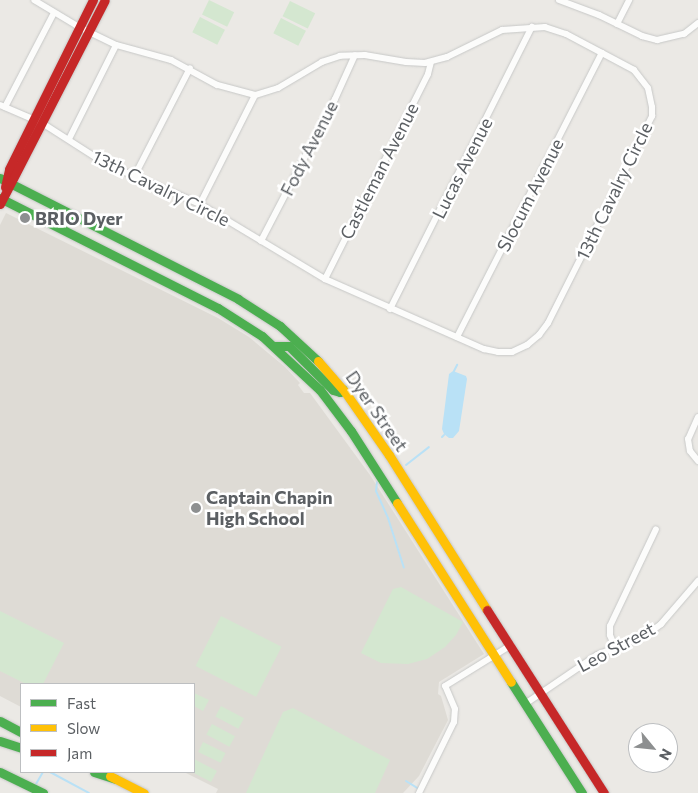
<!DOCTYPE html>
<style>
body{margin:0}
#map{position:relative;width:698px;height:793px;overflow:hidden;background:#ebe9e5;font-family:Commissioner,sans-serif}
div>[style]{position:absolute}
.education>*{inset:0;background:#dedbd5}
.green>*{inset:0;background:#d4e7d0;transform-origin:0 0}
.water>*{inset:0;background:#b9e1f6}
.stream>*{height:2px;margin:-1px;padding:0 1px;transform-origin:1px;border-radius:1px;background:#b9e1f6}
.roads{filter:drop-shadow(0 0 1px #c7c8c7) drop-shadow(0 0 1px #c7c8c7)}
.street>*{height:6px;margin:-3px;padding:0 3px;transform-origin:3px;border-radius:3px;background:#fcfcfb}
.fast>*{height:9px;margin:-4.5px;padding:0 4.5px;transform-origin:4.5px;border-radius:4.5px;background:#4caf50}
.slow>*{height:9px;margin:-4.5px;padding:0 4.5px;transform-origin:4.5px;border-radius:4.5px;background:#ffc107}
.jam>*{height:9px;margin:-4.5px;padding:0 4.5px;transform-origin:4.5px;border-radius:4.5px;background:#c62828}
.dots>*{width:14px;height:14px;translate:-50% -50%;box-sizing:border-box;border:2px solid #fff;border-radius:50%}
span{translate:-50% -50%;white-space:nowrap;text-align:center;line-height:1.15;-webkit-text-stroke:5px #fff;paint-order:stroke}
.street-label{font-size:18px;color:#5b5f63}
.poi-label{font-size:18px;color:#5b5f63;font-weight:700}
.left{translate:0 -50%;text-align:left}
.legend{position:absolute;left:20px;top:683px;width:175px;height:90px;box-sizing:border-box;background:#fff;border:1px solid #bdbfc1;margin:0;padding:6px 9px;list-style:none;font-size:15px;color:#5b5f63}
.legend li{display:flex;align-items:center;gap:10px;height:25px}
.legend b{width:25px;border:1px solid #bdbfc1}
.north{position:absolute;left:628px;top:723px;width:50px;height:50px;box-sizing:border-box;background:#fff;border:1px solid #bdbfc1;border-radius:50%;rotate:118deg;font-size:14px;font-weight:700;line-height:20px;text-align:center;color:#5b5f63}
.north::after{content:'';display:block;margin:auto;width:18px;height:22px;background:#8d8f90;clip-path:polygon(50% 0,100% 100%,50% 72%,0 100%)}
</style>
<div id="map">
<div class="education">
<i style="clip-path:polygon(6px 213px,218px 318px,249px 337px,285px 367px,300px 383px,298px 385px,304px 393px,310px 393px,370px 475px,484px 654px,439px 682px,438px 694px,441px 696px,448px 720px,419px 776px,403px 793px,216px 793px,218px 789px,184px 772px,194px 772px,194px 684px,21px 684px,21px 707px,0 696px,0 225px)"></i>
</div>
<div class="green">
<i style="left:209px;top:0;width:28px;height:16px;rotate:26deg"></i>
<i style="left:290px;top:1px;width:28px;height:17px;rotate:26deg"></i>
<i style="left:200px;top:17px;width:28px;height:17px;rotate:27deg"></i>
<i style="left:281px;top:18px;width:28px;height:17px;rotate:27deg"></i>
<i style="clip-path:polygon(401px 587px,463px 622px,456px 635px,445px 647px,427px 659px,408px 664px,381px 663px,361px 653px,393px 589px)"></i>
<i style="clip-path:polygon(0 611px,64px 643px,43px 684px,26px 684px,0 671px)"></i>
<i style="left:221px;top:616px;width:68px;height:56px;rotate:27deg"></i>
<i style="clip-path:polygon(194px 693px,209px 700px,203px 711px,194px 706px)"></i>
<i style="left:221px;top:706px;width:26px;height:12px;rotate:28deg"></i>
<i style="clip-path:polygon(293px 708px,390px 760px,375px 793px,246px 793px,283px 712px)"></i>
<i style="left:212px;top:724px;width:26px;height:12px;rotate:28deg"></i>
<i style="left:203px;top:742px;width:25px;height:11px;rotate:26deg"></i>
<i style="clip-path:polygon(194px 759px,217px 771px,211px 782px,192px 772px)"></i>
</div>
<div class="water">
<i style="clip-path:polygon(453px 371px,466px 376px,467px 379px,459px 431px,453px 438px,449px 438px,444px 434px,442px 429px,449px 374px)"></i>
</div>
<div class="stream">
<i style="left:454px;top:371px;width:7px;rotate:-63deg"></i>
<i style="left:442px;top:437px;width:3px;rotate:-45deg"></i>
<i style="left:406px;top:465px;width:29px;rotate:-38deg"></i>
<i style="left:377px;top:482px;width:9px;rotate:96deg"></i>
<i style="left:376px;top:491px;width:30px;rotate:66deg"></i>
<i style="left:388px;top:518px;width:52px;rotate:72.3deg"></i>
<i style="left:50px;top:772px;width:44px;rotate:28.3deg"></i>
<i style="left:406px;top:781px;width:15px;rotate:32deg"></i>
<i style="left:36px;top:784px;width:14px;rotate:-60deg"></i>
</div>
<div class="roads">
<div class="street">
<i style="left:559px;top:0;width:43px;rotate:20.6deg"></i>
<i style="left:599px;top:15px;width:48px;rotate:26deg"></i>
<i style="left:642px;top:36px;width:16px;rotate:15deg"></i>
<i style="left:657px;top:40px;width:28px;rotate:-13deg"></i>
<i style="left:684px;top:34px;width:18px;rotate:-38deg"></i>
<i style="left:617px;top:24px;width:27px;rotate:-63deg"></i>
<i style="left:0;top:105px;width:46px;rotate:23.2deg"></i>
<i style="left:42px;top:123px;width:76px;rotate:32.6deg"></i>
<i style="left:106px;top:164px;width:102px;rotate:23.1deg"></i>
<i style="left:200px;top:204px;width:146px;rotate:31deg"></i>
<i style="left:325px;top:279px;width:174px;rotate:23.8deg"></i>
<i style="left:484px;top:349px;width:14px;rotate:12deg"></i>
<i style="left:498px;top:352px;width:14px"></i>
<i style="left:512px;top:352px;width:17px;rotate:-25deg"></i>
<i style="left:527px;top:345px;width:16px;rotate:-40deg"></i>
<i style="left:539px;top:335px;width:15px;rotate:-53deg"></i>
<i style="left:548px;top:323px;width:232px;rotate:-63.3deg"></i>
<i style="left:652px;top:116px;width:9px;rotate:-90deg"></i>
<i style="left:652px;top:107px;width:19px;rotate:-102deg"></i>
<i style="left:648px;top:88px;width:23px;rotate:-128deg"></i>
<i style="left:634px;top:70px;width:77px;rotate:-152.1deg"></i>
<i style="left:566px;top:34px;width:22px;rotate:-162deg"></i>
<i style="left:545px;top:27px;width:43px;rotate:176deg"></i>
<i style="left:502px;top:30px;width:61px;rotate:153.9deg"></i>
<i style="left:447px;top:57px;width:23px;rotate:165deg"></i>
<i style="left:425px;top:63px;width:19px;rotate:-177deg"></i>
<i style="left:406px;top:62px;width:42px;rotate:-170.3deg"></i>
<i style="left:365px;top:55px;width:25px;rotate:178deg"></i>
<i style="left:340px;top:56px;width:19px;rotate:162deg"></i>
<i style="left:322px;top:62px;width:51px;rotate:149.4deg"></i>
<i style="left:278px;top:88px;width:24px;rotate:163deg"></i>
<i style="left:255px;top:95px;width:39px;rotate:-165deg"></i>
<i style="left:217px;top:85px;width:52px;rotate:-151.5deg"></i>
<i style="left:171px;top:60px;width:57px;rotate:-164.7deg"></i>
<i style="left:116px;top:45px;width:41px;rotate:-154.1deg"></i>
<i style="left:79px;top:27px;width:52px;rotate:-149deg"></i>
<i style="left:5px;top:107px;width:106px;rotate:-62.5deg"></i>
<i style="left:69px;top:139px;width:105px;rotate:-63.4deg"></i>
<i style="left:135px;top:175px;width:120px;rotate:-62.8deg"></i>
<i style="left:200px;top:204px;width:122px;rotate:-63.2deg"></i>
<i style="left:261px;top:241px;width:160px;rotate:-62.5deg"></i>
<i style="left:335px;top:99px;width:48px;rotate:-65.6deg"></i>
<i style="left:325px;top:279px;width:229px;rotate:-63.3deg"></i>
<i style="left:428px;top:74px;width:12px;rotate:-76deg"></i>
<i style="left:390px;top:309px;width:316px;rotate:-63.3deg"></i>
<i style="left:457px;top:337px;width:319px;rotate:-63deg"></i>
<i style="left:698px;top:417px;width:24px;rotate:114deg"></i>
<i style="left:688px;top:439px;width:12px;rotate:81deg"></i>
<i style="left:690px;top:451px;width:13px;rotate:51deg"></i>
<i style="left:615px;top:647px;width:13px;rotate:-113deg"></i>
<i style="left:610px;top:635px;width:9px;rotate:-90deg"></i>
<i style="left:610px;top:626px;width:107px;rotate:-64.6deg"></i>
<i style="left:525px;top:704px;width:87px;rotate:-34.2deg"></i>
<i style="left:597px;top:655px;width:53px;rotate:-22.2deg"></i>
<i style="left:646px;top:635px;width:19px;rotate:-36deg"></i>
<i style="left:661px;top:624px;width:57px;rotate:-49.3deg"></i>
<i style="left:419px;top:793px;width:79px;rotate:-63.8deg"></i>
<i style="left:454px;top:722px;width:13px;rotate:-86deg"></i>
<i style="left:455px;top:709px;width:25px;rotate:-113deg"></i>
<i style="left:445px;top:686px;width:78px;rotate:-31.8deg"></i>
</div>
<div class="fast">
<i style="left:0;top:178px;width:267px;rotate:26.9deg"></i>
<i style="left:238px;top:299px;width:50px;rotate:32.7deg"></i>
<i style="left:280px;top:326px;width:52px;rotate:42.6deg"></i>
<i style="left:0;top:198px;width:244px;rotate:26.8deg"></i>
<i style="left:218px;top:308px;width:52px;rotate:32.5deg"></i>
<i style="left:262px;top:336px;width:79px;rotate:43deg"></i>
<i style="left:320px;top:390px;width:51px;rotate:52.9deg"></i>
<i style="left:351px;top:431px;width:85px;rotate:57.4deg"></i>
<i style="left:274px;top:346px;width:15px"></i>
<i style="left:289px;top:346px;width:62px;rotate:45deg"></i>
<i style="left:333px;top:390px;width:7px;rotate:16deg"></i>
<i style="left:340px;top:392px;width:4px;rotate:-45deg"></i>
<i style="left:511px;top:682px;width:132px;rotate:57.4deg"></i>
<i style="left:0;top:721px;width:24px;rotate:28deg"></i>
<i style="left:0;top:741px;width:22px;rotate:18deg"></i>
<i style="left:0;top:772px;width:48px;rotate:26deg"></i>
<i style="left:94px;top:772px;width:22px;rotate:18deg"></i>
</div>
<div class="slow">
<i style="left:318px;top:361px;width:41px;rotate:48.9deg"></i>
<i style="left:345px;top:392px;width:77px;rotate:55.1deg"></i>
<i style="left:389px;top:455px;width:183px;rotate:57.7deg"></i>
<i style="left:397px;top:503px;width:212px;rotate:57.5deg"></i>
<i style="left:110px;top:776px;width:38px;rotate:27deg"></i>
</div>
<div class="jam">
<i style="left:5px;top:187px;width:18px;rotate:-77deg"></i>
<i style="left:9px;top:169px;width:189px;rotate:-63.6deg"></i>
<i style="left:0;top:204px;width:229px;rotate:-62.8deg"></i>
<i style="left:487px;top:610px;width:217px;rotate:57.4deg"></i>
</div>
</div>
<div class="dots">
<i style="left:25px;top:218px;background:#8d8f90"></i>
<i style="left:196px;top:508px;background:#8d8f90"></i>
</div>
<div class="street-label">
<span style="left:309px;top:148px;rotate:-63deg">Fody Avenue</span>
<span style="left:462px;top:168px;rotate:-63deg">Lucas Avenue</span>
<span style="left:379px;top:171px;rotate:-63deg">Castleman Avenue</span>
<span style="left:161px;top:188px;rotate:26deg">13th Cavalry Circle</span>
<span style="left:614px;top:191px;rotate:-64deg">13th Cavalry Circle</span>
<span style="left:530px;top:195px;rotate:-63deg">Slocum Avenue</span>
<span style="left:377px;top:411px;rotate:55deg">Dyer Street</span>
<span style="left:616px;top:647px;rotate:-28deg">Leo Street</span>
</div>
<div class="poi-label">
<span class="left" style="left:35px;top:218px">BRIO Dyer</span>
<span class="left" style="left:206px;top:508px">Captain Chapin<br>High School</span>
</div>
<ul class="legend">
<li><b style="height:6px;background:#4caf50"></b>Fast</li>
<li><b style="height:6px;background:#ffc107"></b>Slow</li>
<li><b style="height:6px;background:#c62828"></b>Jam</li>
</ul>
<div class="north">N</div>
</div>
